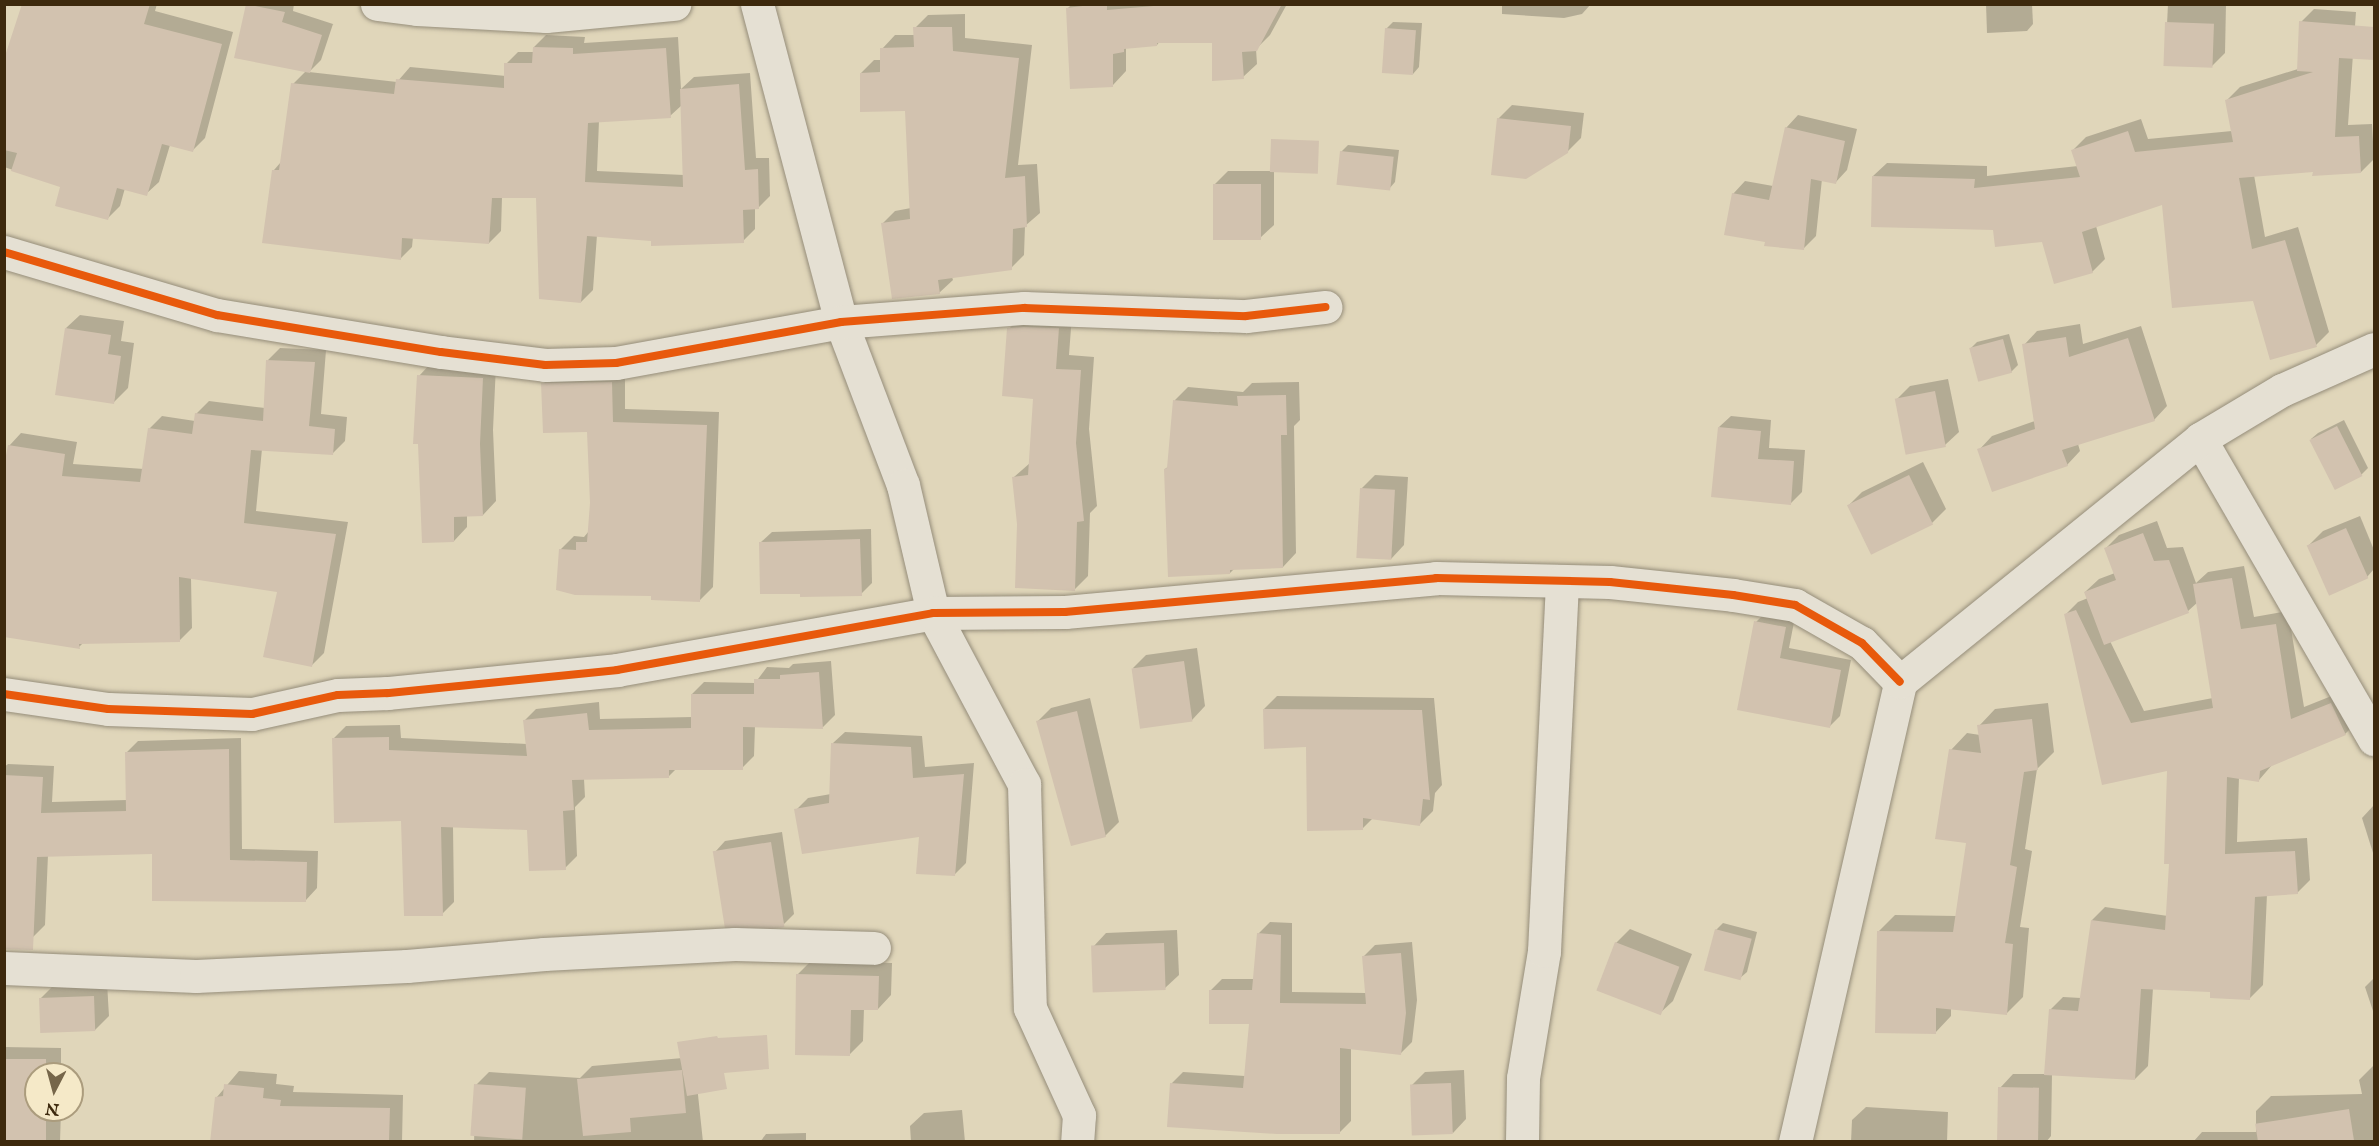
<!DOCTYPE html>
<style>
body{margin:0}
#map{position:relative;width:2379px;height:1146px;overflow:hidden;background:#e0d6ba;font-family:"IM FELL English",serif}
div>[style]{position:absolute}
.shadow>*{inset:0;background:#0003}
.building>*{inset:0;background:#d2c2af;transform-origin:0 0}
.roads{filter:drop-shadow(0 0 2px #958d7a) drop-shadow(0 0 2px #958d7a)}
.minor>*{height:33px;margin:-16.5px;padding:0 16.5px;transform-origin:16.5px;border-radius:16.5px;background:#e5e0d3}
.cycleway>*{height:8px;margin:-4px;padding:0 4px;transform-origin:4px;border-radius:4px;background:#e8590c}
span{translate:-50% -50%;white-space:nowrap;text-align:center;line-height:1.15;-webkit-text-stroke:4.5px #f5e9c8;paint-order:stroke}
.frame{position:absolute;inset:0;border:6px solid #3d290d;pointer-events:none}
.north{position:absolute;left:24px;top:1062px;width:60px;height:60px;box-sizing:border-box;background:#f5e9c8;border:2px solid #ab9c7d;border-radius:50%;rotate:186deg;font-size:16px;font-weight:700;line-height:24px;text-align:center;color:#3d290d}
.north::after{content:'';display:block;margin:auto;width:21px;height:27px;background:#76664a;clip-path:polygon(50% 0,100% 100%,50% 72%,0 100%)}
</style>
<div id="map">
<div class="shadow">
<i style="clip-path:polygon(23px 4px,157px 4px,155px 11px,233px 32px,205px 138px,192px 151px,170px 145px,159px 182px,146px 194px,125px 188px,120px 206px,107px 219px,62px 186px,4px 167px,4px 64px)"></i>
<i style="clip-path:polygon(evenodd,247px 4px,294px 4px,293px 11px,333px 24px,321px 60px,309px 72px,397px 82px,410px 67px,506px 76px,506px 64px,518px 52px,534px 52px,534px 47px,546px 35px,585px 37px,584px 43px,678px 37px,681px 89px,694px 77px,750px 73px,756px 158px,769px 158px,770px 196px,758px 208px,755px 208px,755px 229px,743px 241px,597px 235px,593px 290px,581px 302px,537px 197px,502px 197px,501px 231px,489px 243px,413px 237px,412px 247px,400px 259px,274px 170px,281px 162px,293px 84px,306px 71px,247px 4px,682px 105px,684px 175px,597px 171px,599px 121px,670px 116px,682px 105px)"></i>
<i style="clip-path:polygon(1072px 4px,1287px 4px,1270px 35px,1256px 49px,1257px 64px,1243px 77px,1214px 42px,1160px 41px,1157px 45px,1126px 48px,1126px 71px,1113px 85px,1067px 9px)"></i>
<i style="clip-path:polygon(1502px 4px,1591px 4px,1582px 14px,1564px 18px,1502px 14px)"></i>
<i style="clip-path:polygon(1986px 4px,2032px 4px,2033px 24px,2027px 31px,1987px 33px)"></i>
<i style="clip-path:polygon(2168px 4px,2226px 4px,2225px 53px,2212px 66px,2165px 65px)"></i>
<i style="clip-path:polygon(2314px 9px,2356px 12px,2348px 125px,2372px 124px,2374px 159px,2361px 172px,2314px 171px,2254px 175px,2265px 237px,2298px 227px,2329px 332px,2316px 345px,2254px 299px,2164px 203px,2096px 226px,2105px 259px,2092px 272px,2043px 240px,1994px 229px,1873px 176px,1887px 163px,1987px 166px,1987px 176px,2078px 166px,2073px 150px,2086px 137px,2141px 119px,2148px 139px,2232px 131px,2227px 100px,2240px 87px,2298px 69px,2301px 22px)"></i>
<i style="clip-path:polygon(965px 14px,965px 38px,1032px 45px,1018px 165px,1037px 164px,1040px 213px,1025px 226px,1024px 255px,1011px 268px,952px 277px,953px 280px,939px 293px,882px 224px,895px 211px,911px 208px,906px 110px,861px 73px,874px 60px,882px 60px,882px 49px,895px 35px,915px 35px,915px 28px,928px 15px)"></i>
<i style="clip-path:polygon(1393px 22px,1422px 23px,1419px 67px,1413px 74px,1386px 29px)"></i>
<i style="clip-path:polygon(1512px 105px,1584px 113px,1581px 138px,1567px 152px,1498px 119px)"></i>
<i style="clip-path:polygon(1798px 115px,1857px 129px,1847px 170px,1835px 183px,1822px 179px,1816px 236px,1803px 249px,1766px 240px,1733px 194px,1745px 181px,1773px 186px,1786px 128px)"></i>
<i style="clip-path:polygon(1348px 145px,1399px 150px,1395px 182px,1389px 189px,1341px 152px)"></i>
<i style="clip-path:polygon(1228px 171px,1274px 171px,1274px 225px,1260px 238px,1214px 185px)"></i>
<i style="clip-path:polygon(80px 315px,124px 321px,121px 341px,134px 343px,128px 388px,114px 402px,66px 328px)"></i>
<i style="clip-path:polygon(1022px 315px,1072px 315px,1069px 355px,1094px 357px,1089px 429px,1097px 506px,1090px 513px,1088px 576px,1074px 590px,1018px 524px,1014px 477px,1030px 463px,1034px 397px,1009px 329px)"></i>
<i style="clip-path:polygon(2080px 324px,2083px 344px,2141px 326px,2167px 406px,2154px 420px,2078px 444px,2080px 451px,2067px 465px,1979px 450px,1992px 436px,2035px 421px,2024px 345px,2037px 331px)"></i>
<i style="clip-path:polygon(2009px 334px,2018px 365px,2011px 372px,1970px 349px,1977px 342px)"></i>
<i style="clip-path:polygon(280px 348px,326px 350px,321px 414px,347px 417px,345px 441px,332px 454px,262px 449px,256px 511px,348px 522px,324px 653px,312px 665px,278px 591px,191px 578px,192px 628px,180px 640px,84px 642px,79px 647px,9px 446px,21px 433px,77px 442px,73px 464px,144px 469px,149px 429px,162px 416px,195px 421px,196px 414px,209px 401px,265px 408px,268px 360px)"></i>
<i style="clip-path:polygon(432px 362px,496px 365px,493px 430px,496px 501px,483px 515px,467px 515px,467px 527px,454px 541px,419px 376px)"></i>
<i style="clip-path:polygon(625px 369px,625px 409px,719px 412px,713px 587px,699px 601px,653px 595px,560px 550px,574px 536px,584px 537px,589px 531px,591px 503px,589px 431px,543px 384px,556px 371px)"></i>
<i style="clip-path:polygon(1948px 379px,1959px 432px,1945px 445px,1896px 400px,1910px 386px)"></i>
<i style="clip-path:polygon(1299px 382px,1300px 420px,1294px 426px,1296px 553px,1283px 567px,1235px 568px,1230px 573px,1165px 469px,1169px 466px,1175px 400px,1188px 387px,1243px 392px,1252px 383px)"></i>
<i style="clip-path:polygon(1731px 416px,1771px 420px,1769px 448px,1805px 450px,1802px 492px,1790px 504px,1719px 427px)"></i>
<i style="clip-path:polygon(2344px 420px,2368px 468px,2361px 475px,2311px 439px,2318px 433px)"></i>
<i style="clip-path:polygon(1923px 462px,1946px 509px,1932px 523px,1848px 506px,1862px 492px)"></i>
<i style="clip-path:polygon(1375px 475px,1408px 477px,1404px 545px,1391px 559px,1361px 489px)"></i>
<i style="clip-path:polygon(2360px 516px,2374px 550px,2374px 569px,2367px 577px,2309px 545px,2323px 531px)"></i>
<i style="clip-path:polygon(evenodd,2157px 521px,2167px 548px,2183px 547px,2196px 583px,2208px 572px,2244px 566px,2254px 617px,2288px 611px,2304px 707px,2344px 691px,2358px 721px,2345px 734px,2272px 765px,2259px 780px,2239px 777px,2237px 842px,2307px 838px,2310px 880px,2297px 893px,2267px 894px,2263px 985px,2250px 998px,2211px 991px,2153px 988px,2148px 1066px,2135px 1079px,2052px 1074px,2051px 1136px,2046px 1142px,1999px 1142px,2000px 1088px,2013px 1074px,2046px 1074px,2050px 1010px,2063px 997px,2081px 998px,2092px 920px,2105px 907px,2168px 916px,2171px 863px,2169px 769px,2103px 783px,2065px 615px,2078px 602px,2088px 598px,2085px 592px,2099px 579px,2115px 573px,2105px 549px,2119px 535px,2157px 521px,2198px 602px,2213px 698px,2144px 711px,2110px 641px,2188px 611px,2198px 602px)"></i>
<i style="clip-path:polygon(871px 529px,872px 583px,861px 594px,760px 543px,772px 532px)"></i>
<i style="clip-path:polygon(1766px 612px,1795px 617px,1789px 648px,1851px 660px,1840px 716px,1829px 727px,1738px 709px,1756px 622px)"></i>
<i style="clip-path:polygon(1197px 648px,1205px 706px,1192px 720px,1133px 668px,1146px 655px)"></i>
<i style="clip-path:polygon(831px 661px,835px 715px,823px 727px,755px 726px,754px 756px,742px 768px,677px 768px,668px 777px,584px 779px,585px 797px,575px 807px,577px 856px,565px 868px,528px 828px,453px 826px,454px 902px,442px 914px,403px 819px,334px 738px,346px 726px,400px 725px,401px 738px,527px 744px,524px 721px,536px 709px,599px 702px,600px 719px,692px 717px,692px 694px,704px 682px,755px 683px,767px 667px,789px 668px,793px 664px)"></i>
<i style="clip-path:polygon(1277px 696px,1434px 698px,1442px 785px,1435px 793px,1433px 811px,1420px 824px,1373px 818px,1362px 829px,1308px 745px,1264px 709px)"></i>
<i style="clip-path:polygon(1090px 698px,1119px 822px,1105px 836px,1037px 722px,1051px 708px)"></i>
<i style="clip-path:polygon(2048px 703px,2054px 752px,2037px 769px,2025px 849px,2032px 851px,2020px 927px,2029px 928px,2023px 997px,2007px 1013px,1951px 1008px,1951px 1016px,1935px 1033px,1878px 932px,1895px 915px,1957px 916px,1968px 842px,1951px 750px,1967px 733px,1980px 735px,1979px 726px,1995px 709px)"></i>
<i style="clip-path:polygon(845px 732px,922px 736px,925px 767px,974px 763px,966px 863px,954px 875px,921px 835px,796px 810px,808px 798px,831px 794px,833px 743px)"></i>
<i style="clip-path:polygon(241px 738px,242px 849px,318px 851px,317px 888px,306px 900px,153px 853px,48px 855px,45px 925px,33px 937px,4px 936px,4px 767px,8px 764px,54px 766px,52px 802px,127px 800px,126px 753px,138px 741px)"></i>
<i style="clip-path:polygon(2374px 805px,2374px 856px,2362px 818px)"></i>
<i style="clip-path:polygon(782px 832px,794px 914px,783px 925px,715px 852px,725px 841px)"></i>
<i style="clip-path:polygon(1270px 922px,1292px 923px,1292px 992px,1366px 993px,1363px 957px,1375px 945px,1412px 942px,1417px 1000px,1412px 1042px,1400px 1054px,1351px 1048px,1351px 1121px,1339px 1133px,1171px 1084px,1183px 1072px,1245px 1076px,1250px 1022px,1210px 991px,1222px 979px,1254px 979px,1258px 934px)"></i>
<i style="clip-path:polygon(1723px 923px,1757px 932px,1747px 972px,1740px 978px,1716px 930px)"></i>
<i style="clip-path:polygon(1630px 929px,1692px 954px,1673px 1001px,1659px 1014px,1616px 943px)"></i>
<i style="clip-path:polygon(1177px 930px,1179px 975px,1165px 988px,1093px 947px,1106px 933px)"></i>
<i style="clip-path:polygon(811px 961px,892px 963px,891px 995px,878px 1009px,864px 1008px,863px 1041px,849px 1055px,797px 975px)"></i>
<i style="clip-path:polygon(2374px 978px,2374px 1014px,2365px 987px)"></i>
<i style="clip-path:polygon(107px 983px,109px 1016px,95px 1030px,41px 998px,55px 984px)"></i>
<i style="clip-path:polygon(4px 1047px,61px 1048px,61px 1074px,36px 1074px,36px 1110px,61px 1110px,60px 1142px,4px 1142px)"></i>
<i style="clip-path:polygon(694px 1057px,703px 1142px,474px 1142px,476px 1085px,489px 1072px,580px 1078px,592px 1066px)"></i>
<i style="clip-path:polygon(2374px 1065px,2374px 1142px,2193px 1142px,2202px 1132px,2256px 1132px,2256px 1111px,2271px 1096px,2362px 1094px,2359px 1080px)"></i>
<i style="clip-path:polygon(1464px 1070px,1466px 1119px,1453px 1133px,1411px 1086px,1425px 1072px)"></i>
<i style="clip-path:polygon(239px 1071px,277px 1074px,276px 1084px,294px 1086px,293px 1092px,403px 1095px,402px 1142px,212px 1142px,217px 1097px)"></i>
<i style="clip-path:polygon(1866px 1107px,1948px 1112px,1947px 1142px,1851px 1142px,1852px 1120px)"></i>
<i style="clip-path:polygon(962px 1110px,965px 1142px,911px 1142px,910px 1126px,924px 1113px)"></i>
<i style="clip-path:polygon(806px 1133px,806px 1142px,760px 1142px,766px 1134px)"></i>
</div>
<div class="building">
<i style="clip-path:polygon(22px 4px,150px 4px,144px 24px,222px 44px,193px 152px,162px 144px,147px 196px,117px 188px,108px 220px,55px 206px,60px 187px,11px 171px,17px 153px,4px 150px,4px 59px)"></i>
<i style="clip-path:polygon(246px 4px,285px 12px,282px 22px,322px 35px,310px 73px,234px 58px)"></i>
<i style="clip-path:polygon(1099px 4px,1107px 4px,1107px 10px,1177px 4px,1282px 4px,1257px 51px,1242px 52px,1244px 79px,1212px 81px,1212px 43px,1157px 43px,1157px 46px,1124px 49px,1124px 52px,1113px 54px,1113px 87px,1070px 89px,1066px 8px)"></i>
<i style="clip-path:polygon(2299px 21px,2374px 27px,2374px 60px,2339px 58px,2335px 137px,2359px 136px,2361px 173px,2312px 176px,2313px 172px,2239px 178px,2252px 249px,2285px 240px,2317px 347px,2270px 360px,2253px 301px,2172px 308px,2162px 205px,2082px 232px,2093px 273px,2054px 284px,2042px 242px,1995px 247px,1993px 230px,1871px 227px,1872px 176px,1975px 179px,1974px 188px,2080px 177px,2071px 150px,2128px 131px,2135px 152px,2233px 142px,2225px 100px,2313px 72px,2297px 71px)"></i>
<i style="left:2165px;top:22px;width:49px;height:44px;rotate:2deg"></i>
<i style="clip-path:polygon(913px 27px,952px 27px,953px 51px,1019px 58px,1005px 178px,1025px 176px,1027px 227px,1013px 229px,1012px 270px,938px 280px,940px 294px,892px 299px,881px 223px,910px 219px,905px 111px,860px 112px,860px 73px,880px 72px,880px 48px,914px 47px)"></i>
<i style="left:1385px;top:28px;width:31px;height:45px;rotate:4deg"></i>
<i style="clip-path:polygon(533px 47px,573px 48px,573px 54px,666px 48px,671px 118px,588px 123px,585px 182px,683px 187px,680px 89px,739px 84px,745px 170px,758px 169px,759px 209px,743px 210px,744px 243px,651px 246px,651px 241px,587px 236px,581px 303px,539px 299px,536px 198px,492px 198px,489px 244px,402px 238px,401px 260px,262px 243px,272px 170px,279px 170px,291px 83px,394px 94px,396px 79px,504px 88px,504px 63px,532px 63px)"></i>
<i style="clip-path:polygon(1497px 118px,1571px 126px,1568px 153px,1526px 179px,1491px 175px)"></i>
<i style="clip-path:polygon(1785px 127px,1845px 141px,1836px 184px,1811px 179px,1804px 250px,1764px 246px,1765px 242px,1724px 235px,1732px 193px,1769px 200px)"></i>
<i style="left:1271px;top:139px;width:48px;height:33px;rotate:2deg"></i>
<i style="left:1340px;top:151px;width:54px;height:34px;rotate:6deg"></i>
<i style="left:1213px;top:184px;width:48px;height:56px"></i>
<i style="clip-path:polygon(1024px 327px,1059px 328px,1056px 369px,1081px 370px,1076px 443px,1084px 521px,1077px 522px,1075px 591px,1015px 588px,1017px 524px,1012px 477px,1028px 475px,1033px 399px,1002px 396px,1007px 328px)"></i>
<i style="clip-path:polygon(65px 328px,111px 335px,108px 354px,121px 356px,114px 404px,55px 395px)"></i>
<i style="clip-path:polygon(2066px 337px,2069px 357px,2128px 338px,2155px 421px,2062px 450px,2068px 466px,1992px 492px,1977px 449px,2035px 429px,2022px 344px)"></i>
<i style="left:2003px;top:339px;width:35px;height:35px;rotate:75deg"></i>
<i style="clip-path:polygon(266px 360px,315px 362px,309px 426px,335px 429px,333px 455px,251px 450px,244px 523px,336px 534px,312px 667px,263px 657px,277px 592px,179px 577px,180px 642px,79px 644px,80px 649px,4px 637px,4px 466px,8px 445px,65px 454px,62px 476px,140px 482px,148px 428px,192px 434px,195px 413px,263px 421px)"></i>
<i style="clip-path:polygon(417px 375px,483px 378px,480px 444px,483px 516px,454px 517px,454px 542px,422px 543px,418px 444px,413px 444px)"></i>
<i style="clip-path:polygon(612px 382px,613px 422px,707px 425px,700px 602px,651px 600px,651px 596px,575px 595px,556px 590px,559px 549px,576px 550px,576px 542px,587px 542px,590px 503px,587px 432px,543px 433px,541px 383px)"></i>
<i style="left:1935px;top:391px;width:57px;height:41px;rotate:79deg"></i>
<i style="clip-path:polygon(1286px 395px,1287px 435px,1281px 435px,1283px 568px,1230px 570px,1230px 574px,1168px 577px,1164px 469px,1167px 468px,1173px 400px,1238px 406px,1237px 396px)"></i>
<i style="left:2337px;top:426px;width:56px;height:31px;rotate:63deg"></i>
<i style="clip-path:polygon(1718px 427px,1761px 431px,1758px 459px,1794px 461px,1791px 505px,1711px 497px)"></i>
<i style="left:1909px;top:475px;width:55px;height:69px;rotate:64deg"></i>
<i style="left:1360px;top:488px;width:35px;height:70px;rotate:3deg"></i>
<i style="left:2346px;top:528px;width:55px;height:43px;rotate:66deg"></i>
<i style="clip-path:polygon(2143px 533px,2154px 561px,2169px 560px,2189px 613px,2104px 645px,2084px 592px,2116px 580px,2104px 548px)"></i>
<i style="clip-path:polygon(860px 539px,862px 596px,800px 597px,800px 594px,760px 594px,759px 542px)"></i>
<i style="clip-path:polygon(2232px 578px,2241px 629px,2276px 624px,2291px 719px,2331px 703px,2346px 735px,2260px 771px,2259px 782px,2227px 777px,2225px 854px,2295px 851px,2298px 894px,2255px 897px,2250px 1000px,2210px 998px,2210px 992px,2141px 989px,2135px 1080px,2044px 1075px,2049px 1009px,2078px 1011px,2091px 920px,2165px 930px,2169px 864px,2164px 864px,2167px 771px,2102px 785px,2064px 614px,2076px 610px,2131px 723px,2213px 708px,2193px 584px)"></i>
<i style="clip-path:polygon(1754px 621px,1786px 627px,1780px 658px,1841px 670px,1830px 728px,1737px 710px)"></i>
<i style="left:1184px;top:661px;width:61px;height:53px;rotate:82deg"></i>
<i style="clip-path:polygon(819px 672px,823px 729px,743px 727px,743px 770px,669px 770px,669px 778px,572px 780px,574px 810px,563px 811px,566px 870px,529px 871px,527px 830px,441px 827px,443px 916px,404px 916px,401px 821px,334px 823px,332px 738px,389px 737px,389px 750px,527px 756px,523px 720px,587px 713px,589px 730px,691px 728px,691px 694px,754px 694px,754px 679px,780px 679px,780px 675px)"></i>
<i style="clip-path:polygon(1263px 709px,1422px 710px,1430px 800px,1423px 799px,1420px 826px,1363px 818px,1363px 830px,1307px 831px,1306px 747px,1264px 749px)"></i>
<i style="clip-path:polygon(1077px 711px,1106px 837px,1071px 846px,1036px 721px)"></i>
<i style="clip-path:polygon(2032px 719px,2038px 770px,2024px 772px,2010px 865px,2017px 867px,2005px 943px,2013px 944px,2007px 1015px,1936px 1008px,1936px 1034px,1875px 1033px,1877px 931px,1953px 932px,1966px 843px,1935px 839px,1949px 749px,1981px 753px,1977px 725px)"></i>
<i style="clip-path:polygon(831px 743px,911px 747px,913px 778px,964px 774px,955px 876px,916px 874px,919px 837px,802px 854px,794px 809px,829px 803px)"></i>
<i style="clip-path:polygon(229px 749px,230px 860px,307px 862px,306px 902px,152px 901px,152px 854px,37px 857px,33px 950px,4px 949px,4px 775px,43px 777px,41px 813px,126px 811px,125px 752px)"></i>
<i style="left:771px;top:842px;width:86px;height:59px;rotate:81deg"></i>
<i style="left:1715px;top:929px;width:38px;height:43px;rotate:15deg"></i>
<i style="clip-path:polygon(1257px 933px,1281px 935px,1280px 1003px,1366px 1004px,1362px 956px,1401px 953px,1406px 1013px,1401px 1055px,1340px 1048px,1340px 1134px,1277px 1134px,1167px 1127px,1170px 1083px,1243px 1088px,1249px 1024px,1209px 1024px,1209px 990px,1252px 990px)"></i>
<i style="left:1615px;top:942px;width:69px;height:52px;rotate:21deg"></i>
<i style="left:1164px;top:943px;width:47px;height:73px;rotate:88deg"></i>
<i style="clip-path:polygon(796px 974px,879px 976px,878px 1010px,851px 1010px,850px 1056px,795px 1055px)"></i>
<i style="left:94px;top:996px;width:35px;height:55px;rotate:88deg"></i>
<i style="clip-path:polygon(767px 1035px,769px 1069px,724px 1073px,727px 1089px,687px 1096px,677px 1042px,717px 1036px,718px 1038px)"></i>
<i style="clip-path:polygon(4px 1059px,46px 1059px,46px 1074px,36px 1074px,36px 1110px,46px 1110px,46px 1142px,4px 1142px)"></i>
<i style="clip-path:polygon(682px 1070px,686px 1113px,630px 1118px,631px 1132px,583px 1136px,577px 1079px)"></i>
<i style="left:1451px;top:1083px;width:51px;height:41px;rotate:88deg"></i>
<i style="clip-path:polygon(224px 1084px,264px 1088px,263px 1098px,281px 1100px,280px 1106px,390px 1108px,389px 1142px,210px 1142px,215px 1097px,223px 1096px)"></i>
<i style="left:474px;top:1084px;width:52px;height:52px;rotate:4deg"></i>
<i style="left:1998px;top:1087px;width:41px;height:55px;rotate:1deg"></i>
<i style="left:2349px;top:1109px;width:33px;height:95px;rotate:81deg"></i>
</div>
<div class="roads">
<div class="minor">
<i style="left:377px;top:4px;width:40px;rotate:7.1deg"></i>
<i style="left:417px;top:9px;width:129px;rotate:3.1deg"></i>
<i style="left:546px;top:16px;width:129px;rotate:-5.4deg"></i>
<i style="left:757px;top:4px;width:329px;rotate:75.2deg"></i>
<i style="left:841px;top:322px;width:174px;rotate:69.2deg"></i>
<i style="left:903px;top:485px;width:131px;rotate:76.8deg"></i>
<i style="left:933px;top:613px;width:194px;rotate:62deg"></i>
<i style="left:1024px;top:784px;width:224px;rotate:88.5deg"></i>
<i style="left:1030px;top:1008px;width:118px;rotate:65.4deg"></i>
<i style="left:1079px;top:1115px;width:27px;rotate:94deg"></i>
<i style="left:4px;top:252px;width:222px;rotate:16.5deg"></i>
<i style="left:217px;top:315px;width:227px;rotate:9.4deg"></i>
<i style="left:441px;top:352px;width:105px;rotate:7.1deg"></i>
<i style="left:545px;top:365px;width:71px;rotate:-1.6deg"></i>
<i style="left:616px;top:363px;width:229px;rotate:-10.3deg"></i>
<i style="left:841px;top:322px;width:184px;rotate:-4.4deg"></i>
<i style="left:1024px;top:308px;width:222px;rotate:2.1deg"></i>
<i style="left:1246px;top:316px;width:80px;rotate:-6.5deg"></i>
<i style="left:2200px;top:439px;width:347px;rotate:59.9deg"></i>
<i style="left:4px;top:694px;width:105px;rotate:8.2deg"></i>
<i style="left:108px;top:709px;width:144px;rotate:2deg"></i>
<i style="left:252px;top:714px;width:88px;rotate:-12.5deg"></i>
<i style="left:338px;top:695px;width:50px;rotate:-2.3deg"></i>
<i style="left:388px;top:693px;width:230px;rotate:-5.7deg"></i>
<i style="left:617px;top:670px;width:321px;rotate:-10.2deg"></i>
<i style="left:933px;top:613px;width:132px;rotate:-0.4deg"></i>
<i style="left:1065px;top:612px;width:373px;rotate:-5.2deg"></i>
<i style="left:1436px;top:578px;width:174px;rotate:1.3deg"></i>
<i style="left:1610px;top:582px;width:124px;rotate:6deg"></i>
<i style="left:1733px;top:595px;width:63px;rotate:9.2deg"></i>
<i style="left:1795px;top:605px;width:77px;rotate:29.6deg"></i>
<i style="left:1862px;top:643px;width:54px;rotate:45.7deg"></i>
<i style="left:4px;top:968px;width:192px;rotate:2.4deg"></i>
<i style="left:196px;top:976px;width:211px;rotate:-2.7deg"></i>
<i style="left:407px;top:966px;width:138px;rotate:-5deg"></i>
<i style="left:544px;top:954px;width:191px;rotate:-3deg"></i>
<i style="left:735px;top:944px;width:139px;rotate:1.6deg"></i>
<i style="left:1522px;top:1142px;width:64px;rotate:-89.1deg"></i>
<i style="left:1523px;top:1078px;width:129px;rotate:-80.6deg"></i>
<i style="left:1544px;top:951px;width:370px;rotate:-87.2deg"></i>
<i style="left:1795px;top:1142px;width:472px;rotate:-77.1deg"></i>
<i style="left:1900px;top:682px;width:386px;rotate:-39deg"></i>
<i style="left:2200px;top:439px;width:96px;rotate:-30.9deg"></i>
<i style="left:2282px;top:390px;width:101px;rotate:-24deg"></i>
</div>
</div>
<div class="cycleway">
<i style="left:4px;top:252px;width:222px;rotate:16.5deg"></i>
<i style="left:217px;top:315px;width:227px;rotate:9.4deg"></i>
<i style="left:441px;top:352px;width:105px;rotate:7.1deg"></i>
<i style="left:545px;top:365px;width:71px;rotate:-1.6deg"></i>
<i style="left:616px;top:363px;width:229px;rotate:-10.3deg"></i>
<i style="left:841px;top:322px;width:184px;rotate:-4.4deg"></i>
<i style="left:1024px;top:308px;width:222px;rotate:2.1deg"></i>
<i style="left:1246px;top:316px;width:80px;rotate:-6.5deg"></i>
<i style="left:4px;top:694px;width:105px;rotate:8.2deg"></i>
<i style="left:108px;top:709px;width:144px;rotate:2deg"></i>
<i style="left:252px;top:714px;width:88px;rotate:-12.5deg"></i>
<i style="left:338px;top:695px;width:50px;rotate:-2.3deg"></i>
<i style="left:388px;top:693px;width:230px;rotate:-5.7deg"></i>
<i style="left:617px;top:670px;width:321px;rotate:-10.2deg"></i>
<i style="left:933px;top:613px;width:132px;rotate:-0.4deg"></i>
<i style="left:1065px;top:612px;width:373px;rotate:-5.2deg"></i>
<i style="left:1436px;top:578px;width:174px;rotate:1.3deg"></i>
<i style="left:1610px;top:582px;width:124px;rotate:6deg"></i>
<i style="left:1733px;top:595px;width:63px;rotate:9.2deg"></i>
<i style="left:1795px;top:605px;width:77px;rotate:29.6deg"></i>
<i style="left:1862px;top:643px;width:54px;rotate:45.7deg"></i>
</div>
<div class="frame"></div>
<div class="north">N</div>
</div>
